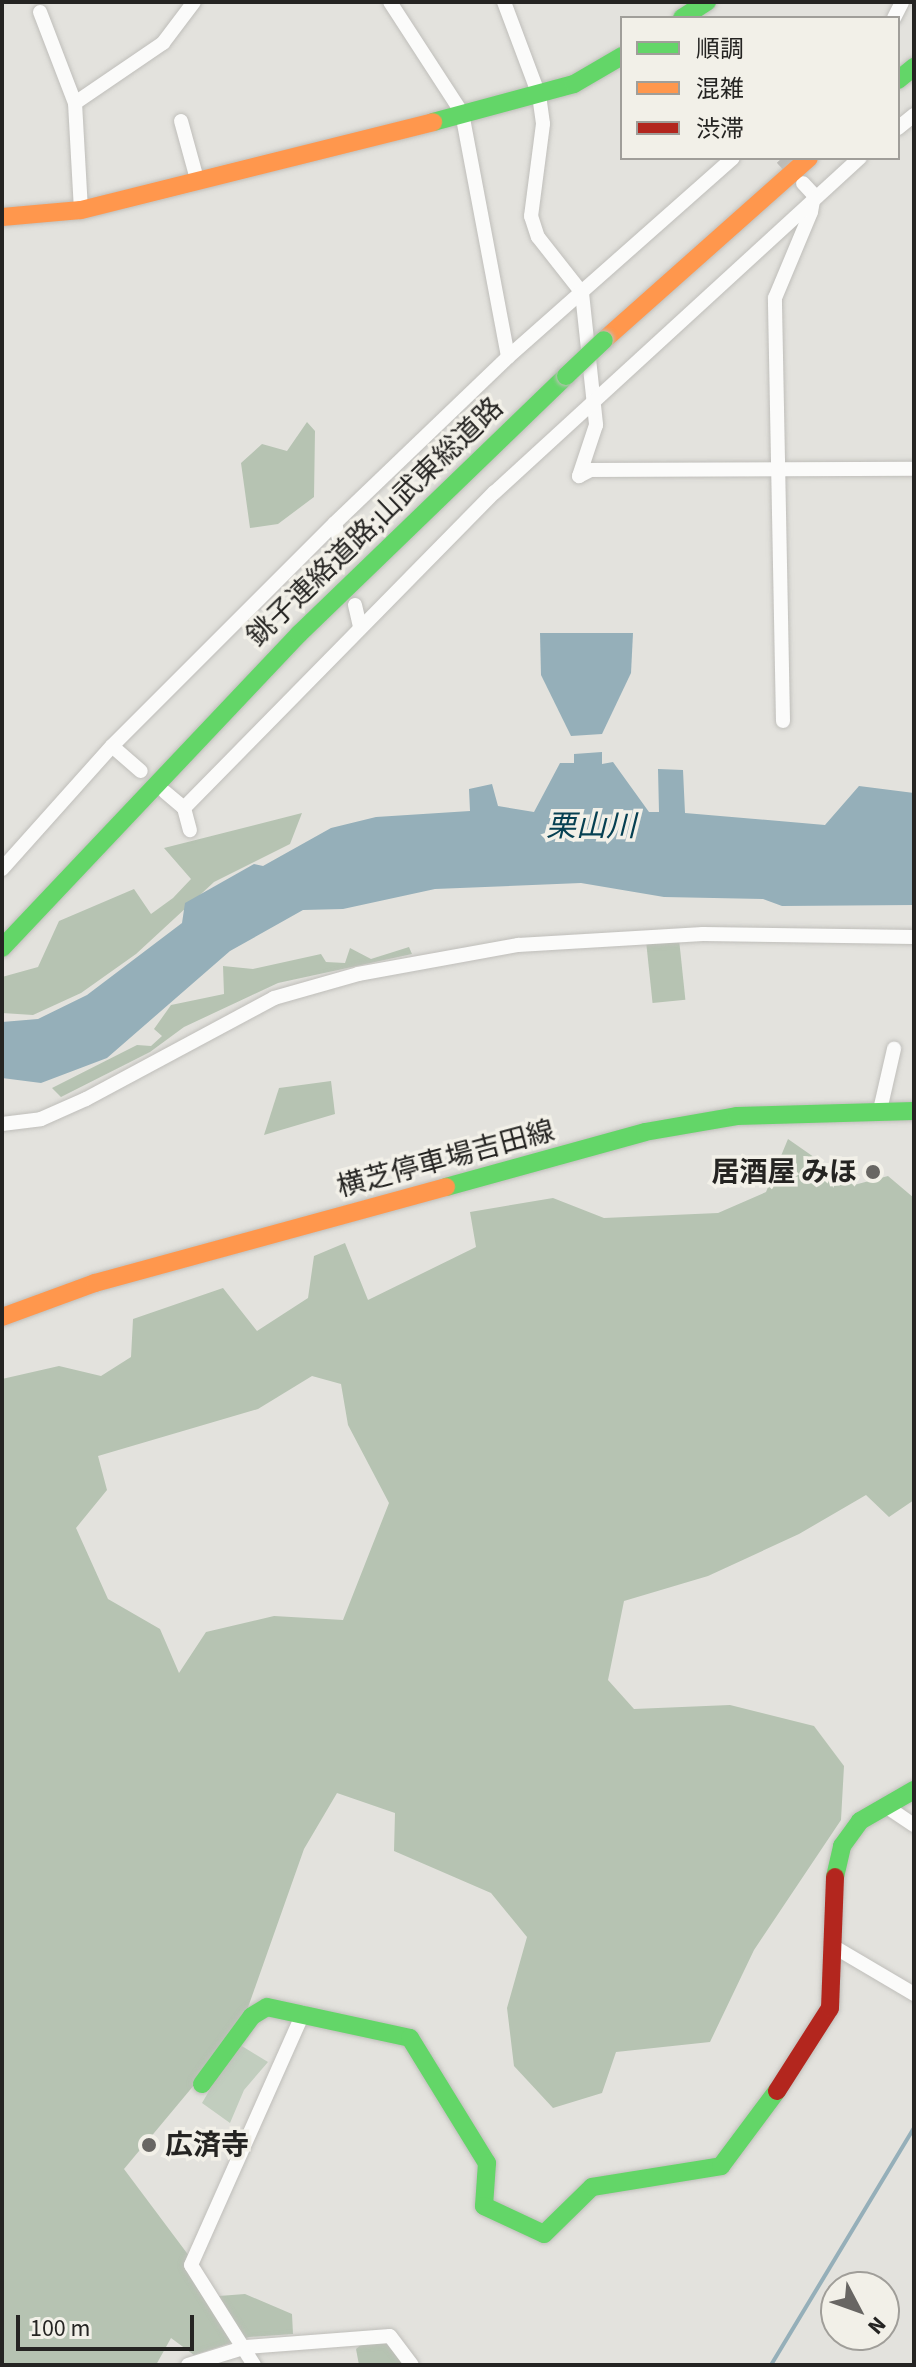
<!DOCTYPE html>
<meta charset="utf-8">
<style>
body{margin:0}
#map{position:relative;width:916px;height:2367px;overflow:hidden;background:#e3e2dd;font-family:"Source Sans 3","Noto Sans JP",sans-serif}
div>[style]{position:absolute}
.green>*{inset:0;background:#c1cdbe}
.forest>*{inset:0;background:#b6c3b2;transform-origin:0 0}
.water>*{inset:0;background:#95afb9}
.stream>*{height:4px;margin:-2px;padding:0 2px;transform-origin:2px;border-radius:2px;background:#95afb9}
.street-tunnel>*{height:14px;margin-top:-7px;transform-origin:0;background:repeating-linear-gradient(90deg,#bdbcb8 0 14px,transparent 0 21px)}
.roads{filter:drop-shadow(0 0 2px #bfbeba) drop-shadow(0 0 2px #bfbeba)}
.street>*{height:14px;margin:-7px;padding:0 7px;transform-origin:7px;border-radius:7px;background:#fbfbfa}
.fast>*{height:18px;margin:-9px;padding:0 9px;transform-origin:9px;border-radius:9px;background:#63d668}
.slow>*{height:18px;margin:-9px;padding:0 9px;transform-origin:9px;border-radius:9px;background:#ff974d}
.jam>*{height:18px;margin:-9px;padding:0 9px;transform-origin:9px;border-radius:9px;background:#b3261e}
.bridges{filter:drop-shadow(0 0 2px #bfbeba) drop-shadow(0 0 2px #bfbeba)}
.fast-bridge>*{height:18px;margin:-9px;padding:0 9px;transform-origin:9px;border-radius:9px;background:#63d668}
.dots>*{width:22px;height:22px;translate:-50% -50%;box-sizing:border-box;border:4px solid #f2f0e8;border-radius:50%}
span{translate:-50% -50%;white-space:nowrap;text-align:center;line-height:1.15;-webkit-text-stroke:7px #f2f0e8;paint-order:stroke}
.street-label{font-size:28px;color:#252422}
.poi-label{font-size:28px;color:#252422;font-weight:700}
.right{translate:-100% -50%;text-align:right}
.left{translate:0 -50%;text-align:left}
.water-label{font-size:30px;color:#064052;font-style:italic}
.frame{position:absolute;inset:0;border:4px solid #252422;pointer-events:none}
.legend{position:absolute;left:620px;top:16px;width:280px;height:144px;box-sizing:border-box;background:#f2f0e8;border:2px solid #a09e99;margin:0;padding:10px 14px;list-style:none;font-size:24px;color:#252422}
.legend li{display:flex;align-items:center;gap:16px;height:40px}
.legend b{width:40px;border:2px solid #a09e99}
.north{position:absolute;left:820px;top:2271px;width:80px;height:80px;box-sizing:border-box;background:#f2f0e8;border:2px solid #a09e99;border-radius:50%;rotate:131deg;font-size:22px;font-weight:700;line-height:32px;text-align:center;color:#252422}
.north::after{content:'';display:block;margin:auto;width:28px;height:36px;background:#686663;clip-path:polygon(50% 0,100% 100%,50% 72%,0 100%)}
.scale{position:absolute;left:16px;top:2315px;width:178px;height:36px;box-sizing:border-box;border:4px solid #252422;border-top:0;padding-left:10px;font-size:24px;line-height:28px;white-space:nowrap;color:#252422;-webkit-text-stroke:6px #f2f0e8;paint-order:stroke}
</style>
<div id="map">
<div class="green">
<i style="clip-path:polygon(237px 2043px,268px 2062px,244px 2090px,230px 2123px,202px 2103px)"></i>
</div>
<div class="forest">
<i style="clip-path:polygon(307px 422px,315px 431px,314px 497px,278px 524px,250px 528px,241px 463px,262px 444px,287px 451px)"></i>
<i style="clip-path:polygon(302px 813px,290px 844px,214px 882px,136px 954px,81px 993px,33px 1015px,2px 1013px,2px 977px,38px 967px,59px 921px,134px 889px,151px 914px,173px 898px,191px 879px,164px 848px)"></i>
<i style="left:679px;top:939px;width:61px;height:33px;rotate:84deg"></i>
<i style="clip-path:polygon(409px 947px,412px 954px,278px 983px,184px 1027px,150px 1052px,61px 1097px,52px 1088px,137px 1045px,151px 1046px,162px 1036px,154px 1029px,171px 1005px,224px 994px,223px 966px,253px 969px,321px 954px,326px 962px,345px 963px,350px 948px,371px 959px)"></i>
<i style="clip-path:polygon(331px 1081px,335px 1114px,264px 1135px,279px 1088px)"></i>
<i style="clip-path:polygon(evenodd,788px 1139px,854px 1185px,888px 1176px,914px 1198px,914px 1500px,889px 1517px,866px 1495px,799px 1534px,708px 1576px,624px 1601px,608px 1680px,634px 1709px,730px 1705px,814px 1726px,844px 1766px,841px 1820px,754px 1950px,710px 2042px,616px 2052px,602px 2093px,553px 2108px,514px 2066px,507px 2008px,527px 1937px,491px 1893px,394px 1851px,395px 1813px,337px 1793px,304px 1849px,240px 2030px,124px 2169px,219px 2296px,245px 2294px,292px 2314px,293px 2334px,249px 2337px,194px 2355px,171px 2338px,156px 2365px,2px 2365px,2px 1379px,59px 1366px,101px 1376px,131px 1357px,133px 1319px,223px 1288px,257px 1331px,308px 1298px,314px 1256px,345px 1243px,368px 1300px,476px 1247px,470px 1212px,553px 1198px,604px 1218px,718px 1213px,766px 1192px,788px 1139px,312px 1376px,341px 1384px,348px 1425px,389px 1503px,343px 1620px,274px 1616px,206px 1632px,179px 1673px,160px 1629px,108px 1599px,76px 1528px,107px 1490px,98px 1456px,258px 1409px,312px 1376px)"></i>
<i style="clip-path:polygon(377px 2331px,417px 2365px,359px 2365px,356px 2349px)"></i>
</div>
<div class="water">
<i style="clip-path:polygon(540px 633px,633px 633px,631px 673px,602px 734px,571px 736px,541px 675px)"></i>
<i style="clip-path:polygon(602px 752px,602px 764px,613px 762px,649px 812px,659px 812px,658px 769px,683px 770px,685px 813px,825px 825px,859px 786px,914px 793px,914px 905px,782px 906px,763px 899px,664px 897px,581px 883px,435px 889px,343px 909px,303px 910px,230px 951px,107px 1058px,41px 1083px,2px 1078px,2px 1022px,38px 1019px,87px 995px,182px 923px,185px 903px,254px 864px,263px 866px,331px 828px,376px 817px,470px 811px,469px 789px,492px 784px,498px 806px,534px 812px,560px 763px,574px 763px,574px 754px)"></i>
</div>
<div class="stream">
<i style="left:771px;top:2365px;width:277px;rotate:-58.9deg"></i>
</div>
<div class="street-tunnel">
<i style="left:782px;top:158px;width:24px;rotate:48deg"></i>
</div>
<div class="roads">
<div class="street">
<i style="left:390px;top:2px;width:132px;rotate:57deg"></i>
<i style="left:462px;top:113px;width:248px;rotate:79.3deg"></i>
<i style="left:504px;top:2px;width:99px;rotate:69.4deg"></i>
<i style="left:539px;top:95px;width:29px;rotate:82deg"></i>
<i style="left:543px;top:124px;width:93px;rotate:97.4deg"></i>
<i style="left:531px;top:216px;width:22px;rotate:72deg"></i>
<i style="left:538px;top:237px;width:71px;rotate:51.8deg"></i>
<i style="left:582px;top:293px;width:133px;rotate:83.9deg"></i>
<i style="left:596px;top:425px;width:54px;rotate:108.4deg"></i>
<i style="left:40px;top:12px;width:97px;rotate:69deg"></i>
<i style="left:75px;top:103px;width:107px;rotate:86.8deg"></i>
<i style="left:894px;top:18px;width:18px;rotate:-63deg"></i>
<i style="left:75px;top:103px;width:107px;rotate:-34.3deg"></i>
<i style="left:163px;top:43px;width:51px;rotate:-52.9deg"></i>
<i style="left:181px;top:121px;width:60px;rotate:74.6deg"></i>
<i style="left:898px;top:128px;width:21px;rotate:-39deg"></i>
<i style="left:579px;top:476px;width:13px;rotate:-27deg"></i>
<i style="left:591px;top:470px;width:323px;rotate:-0.2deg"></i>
<i style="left:335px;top:523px;width:36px;rotate:76deg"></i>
<i style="left:355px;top:605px;width:22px;rotate:77deg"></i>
<i style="left:783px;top:721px;width:423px;rotate:-91.1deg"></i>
<i style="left:775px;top:298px;width:93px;rotate:-67.3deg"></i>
<i style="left:811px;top:212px;width:17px;rotate:-80deg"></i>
<i style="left:814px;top:195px;width:16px;rotate:-133deg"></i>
<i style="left:112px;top:746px;width:38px;rotate:41deg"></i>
<i style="left:165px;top:792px;width:25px;rotate:40deg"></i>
<i style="left:184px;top:808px;width:23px;rotate:75deg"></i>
<i style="left:184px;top:808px;width:443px;rotate:-45.5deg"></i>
<i style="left:495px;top:492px;width:495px;rotate:-42.5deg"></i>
<i style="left:2px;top:869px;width:165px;rotate:-48.2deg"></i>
<i style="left:112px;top:746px;width:315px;rotate:-45deg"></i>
<i style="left:335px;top:523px;width:240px;rotate:-43.8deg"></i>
<i style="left:508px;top:357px;width:300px;rotate:-41.5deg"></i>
<i style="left:880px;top:1110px;width:63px;rotate:-77.1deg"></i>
<i style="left:2px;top:1124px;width:39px;rotate:-7deg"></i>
<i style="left:41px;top:1119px;width:49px;rotate:-24deg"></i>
<i style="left:86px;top:1099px;width:213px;rotate:-28.2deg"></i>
<i style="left:274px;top:998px;width:87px;rotate:-15.9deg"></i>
<i style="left:358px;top:974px;width:163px;rotate:-10.3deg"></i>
<i style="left:518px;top:945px;width:185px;rotate:-3.4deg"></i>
<i style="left:703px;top:934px;width:211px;rotate:0.8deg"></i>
<i style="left:887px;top:1807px;width:32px;rotate:34deg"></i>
<i style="left:836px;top:1948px;width:91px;rotate:30.5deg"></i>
<i style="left:188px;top:2365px;width:61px;rotate:-17.2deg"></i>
<i style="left:246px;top:2347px;width:144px;rotate:-4.4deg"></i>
<i style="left:390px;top:2336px;width:36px;rotate:53deg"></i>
<i style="left:254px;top:2365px;width:118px;rotate:-122.2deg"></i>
<i style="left:191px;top:2265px;width:276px;rotate:-66deg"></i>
</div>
<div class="fast">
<i style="left:682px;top:18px;width:30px;rotate:-33deg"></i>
<i style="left:898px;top:80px;width:21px;rotate:-39deg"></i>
<i style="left:433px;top:122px;width:146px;rotate:-15.1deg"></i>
<i style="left:574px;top:84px;width:56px;rotate:-30.3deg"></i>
<i style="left:2px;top:948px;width:432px;rotate:-46.6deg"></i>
<i style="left:299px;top:634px;width:371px;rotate:-44deg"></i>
<i style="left:446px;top:1187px;width:206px;rotate:-15.4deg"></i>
<i style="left:645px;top:1132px;width:93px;rotate:-9.9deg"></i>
<i style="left:737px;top:1116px;width:177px;rotate:-1.6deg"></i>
<i style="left:835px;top:1877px;width:32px;rotate:-77deg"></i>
<i style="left:842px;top:1846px;width:31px;rotate:-54deg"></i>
<i style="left:860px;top:1821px;width:62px;rotate:-29.9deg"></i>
<i style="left:202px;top:2084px;width:84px;rotate:-53.7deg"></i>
<i style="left:252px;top:2016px;width:17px;rotate:-31deg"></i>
<i style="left:267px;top:2007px;width:146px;rotate:12.2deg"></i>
<i style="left:410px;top:2038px;width:147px;rotate:58.4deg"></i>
<i style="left:487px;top:2163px;width:43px;rotate:94deg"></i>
<i style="left:484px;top:2206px;width:66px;rotate:25deg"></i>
<i style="left:544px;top:2234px;width:67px;rotate:-44.4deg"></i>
<i style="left:592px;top:2187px;width:131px;rotate:-9.2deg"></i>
<i style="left:721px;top:2166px;width:94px;rotate:-53.3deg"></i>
</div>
<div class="slow">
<i style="left:2px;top:217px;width:79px;rotate:-5.1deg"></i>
<i style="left:81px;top:210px;width:363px;rotate:-14deg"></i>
<i style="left:604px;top:340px;width:274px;rotate:-41.6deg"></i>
<i style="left:2px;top:1317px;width:99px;rotate:-20.1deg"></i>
<i style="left:95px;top:1283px;width:364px;rotate:-15.3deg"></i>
</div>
<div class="jam">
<i style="left:777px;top:2091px;width:98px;rotate:-57.4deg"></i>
<i style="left:830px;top:2008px;width:131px;rotate:-87.8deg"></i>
</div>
</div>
<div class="bridges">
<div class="fast-bridge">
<i style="left:566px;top:376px;width:52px;rotate:-43.5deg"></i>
</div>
</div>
<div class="dots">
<i style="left:873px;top:1172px;background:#686663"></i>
<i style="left:149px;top:2145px;background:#686663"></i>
</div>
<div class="street-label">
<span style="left:375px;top:522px;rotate:-44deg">銚子連絡道路;山武東総道路</span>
<span style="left:446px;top:1159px;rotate:-15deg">横芝停車場吉田線</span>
</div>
<div class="poi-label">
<span class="right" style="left:857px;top:1172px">居酒屋 みほ</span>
<span class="left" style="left:165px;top:2145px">広済寺</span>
</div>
<div class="water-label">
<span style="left:591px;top:827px">栗山川</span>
</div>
<div class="frame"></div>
<ul class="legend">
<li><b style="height:10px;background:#63d668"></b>順調</li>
<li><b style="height:10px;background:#ff974d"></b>混雑</li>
<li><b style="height:10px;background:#b3261e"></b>渋滞</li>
</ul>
<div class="north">N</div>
<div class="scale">100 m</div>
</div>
